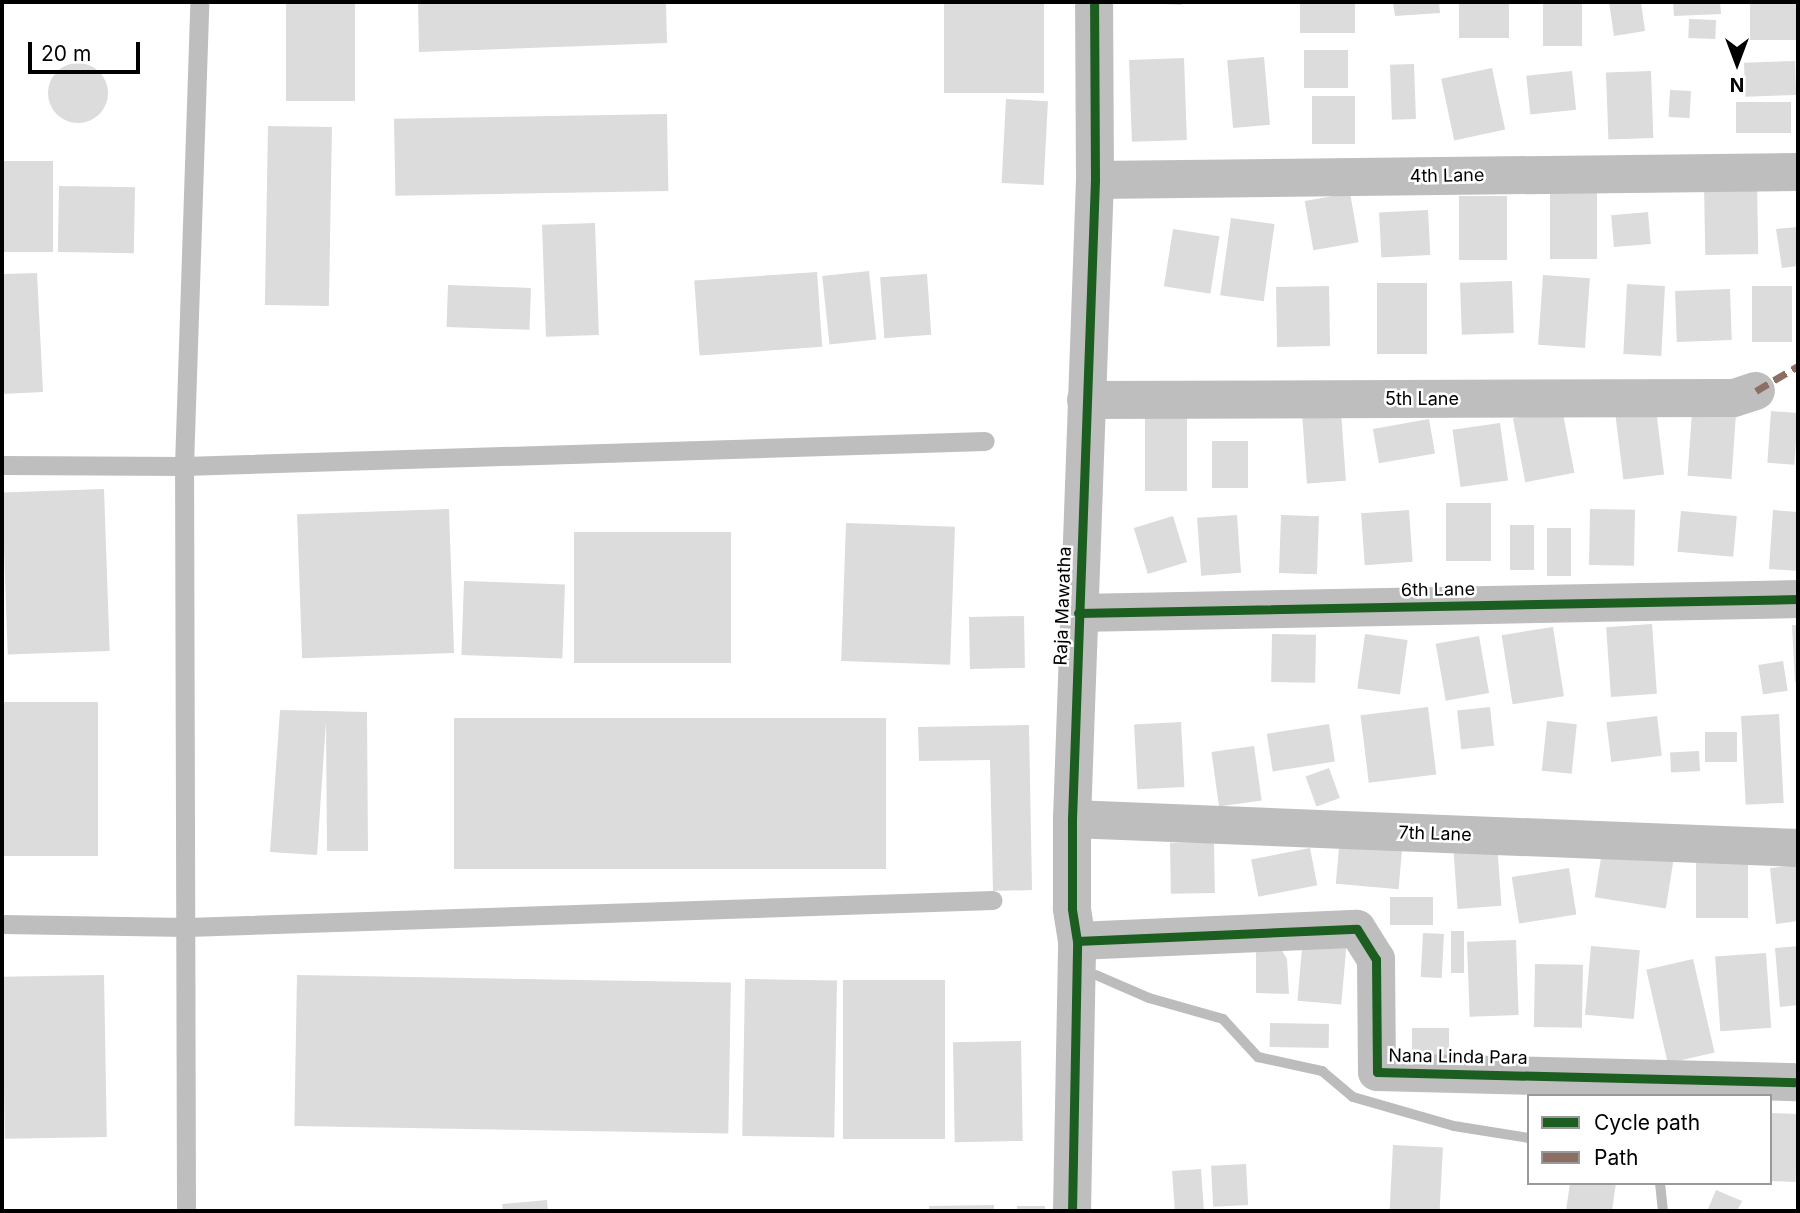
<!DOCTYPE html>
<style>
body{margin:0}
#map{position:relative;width:1800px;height:1213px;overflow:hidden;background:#fff;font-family:Inter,sans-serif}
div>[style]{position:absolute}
.stream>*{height:10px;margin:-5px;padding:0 5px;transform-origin:5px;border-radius:5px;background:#bcbcbc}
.building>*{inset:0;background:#dcdcdc;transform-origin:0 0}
.round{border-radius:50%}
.service>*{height:19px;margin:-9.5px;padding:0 9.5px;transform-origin:9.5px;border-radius:9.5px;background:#bebebe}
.minor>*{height:38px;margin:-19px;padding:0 19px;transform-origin:19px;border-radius:19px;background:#bebebe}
.tertiary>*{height:38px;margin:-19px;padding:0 19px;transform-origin:19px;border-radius:19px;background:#bebebe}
.quiet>*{height:7px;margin-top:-3.5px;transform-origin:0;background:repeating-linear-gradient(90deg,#8d6e63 0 14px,transparent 0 21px)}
.cycleway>*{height:9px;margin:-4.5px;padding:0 4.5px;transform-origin:4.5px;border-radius:4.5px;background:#1b5e20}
span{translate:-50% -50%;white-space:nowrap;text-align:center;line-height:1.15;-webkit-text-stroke:5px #fff;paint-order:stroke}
.street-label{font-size:18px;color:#000}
.frame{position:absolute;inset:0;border:4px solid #000;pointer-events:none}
.legend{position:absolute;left:1527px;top:1094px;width:245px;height:91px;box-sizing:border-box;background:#fff;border:2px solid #999;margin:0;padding:9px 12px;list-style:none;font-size:21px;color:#000}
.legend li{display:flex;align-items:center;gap:14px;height:35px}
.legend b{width:35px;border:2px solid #999}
.north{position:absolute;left:1702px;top:28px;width:70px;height:70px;-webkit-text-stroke:5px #fff;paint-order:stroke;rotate:180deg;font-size:19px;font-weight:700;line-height:28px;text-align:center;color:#000}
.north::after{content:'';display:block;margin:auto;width:24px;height:32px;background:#000;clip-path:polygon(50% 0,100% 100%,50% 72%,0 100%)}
.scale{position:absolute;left:28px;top:42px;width:112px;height:32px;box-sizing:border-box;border:4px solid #000;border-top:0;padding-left:9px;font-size:21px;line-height:24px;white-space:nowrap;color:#000;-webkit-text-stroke:5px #fff;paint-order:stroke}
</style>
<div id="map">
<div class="stream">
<i style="left:1096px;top:975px;width:58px;rotate:23.5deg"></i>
<i style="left:1149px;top:998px;width:77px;rotate:15.8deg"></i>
<i style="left:1223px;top:1019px;width:52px;rotate:47.4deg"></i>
<i style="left:1258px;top:1057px;width:66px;rotate:12.3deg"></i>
<i style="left:1322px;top:1071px;width:40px;rotate:40deg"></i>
<i style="left:1353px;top:1097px;width:105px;rotate:16deg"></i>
<i style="left:1454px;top:1126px;width:76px;rotate:9.1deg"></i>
<i style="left:1660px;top:1183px;width:28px;rotate:84deg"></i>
</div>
<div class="building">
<i style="left:286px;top:2px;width:69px;height:99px"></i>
<i style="clip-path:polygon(418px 2px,666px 2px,667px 43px,419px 52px)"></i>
<i style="left:944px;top:2px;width:100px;height:91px"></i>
<i style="clip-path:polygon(1163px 2px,1183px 2px,1182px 5px,1163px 4px)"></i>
<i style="left:1300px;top:2px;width:55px;height:31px"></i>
<i style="clip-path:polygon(1393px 2px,1439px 2px,1440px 13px,1395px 16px)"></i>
<i style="left:1459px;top:2px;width:50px;height:36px"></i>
<i style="left:1543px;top:2px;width:39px;height:44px"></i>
<i style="clip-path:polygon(1609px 2px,1641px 2px,1645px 31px,1614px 36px)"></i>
<i style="clip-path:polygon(1673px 2px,1720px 2px,1721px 14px,1674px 16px)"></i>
<i style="left:1750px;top:2px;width:48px;height:38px"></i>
<i style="left:1689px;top:19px;width:27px;height:19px;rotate:2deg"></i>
<i style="left:1304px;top:50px;width:44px;height:38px"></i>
<i style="left:1264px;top:57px;width:68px;height:37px;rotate:85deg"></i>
<i style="left:1184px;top:58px;width:82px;height:55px;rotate:88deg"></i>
<i style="left:1795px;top:61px;width:34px;height:51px;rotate:88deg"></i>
<i class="round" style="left:48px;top:63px;width:60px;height:60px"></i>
<i style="left:1414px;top:64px;width:55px;height:24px;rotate:88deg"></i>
<i style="left:1492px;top:68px;width:63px;height:52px;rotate:78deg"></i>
<i style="left:1572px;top:71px;width:39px;height:46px;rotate:84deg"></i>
<i style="left:1651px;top:71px;width:67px;height:45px;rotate:88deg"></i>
<i style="left:1670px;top:90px;width:21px;height:27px;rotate:3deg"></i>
<i style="left:1312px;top:96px;width:43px;height:48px"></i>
<i style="left:1006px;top:99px;width:42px;height:84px;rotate:3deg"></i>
<i style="left:1736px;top:102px;width:55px;height:31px"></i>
<i style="left:667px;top:114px;width:77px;height:273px;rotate:89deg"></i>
<i style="left:268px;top:126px;width:64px;height:179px;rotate:1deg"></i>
<i style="left:2px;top:161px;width:51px;height:91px"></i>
<i style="left:1550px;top:182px;width:47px;height:77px"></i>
<i style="left:1757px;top:182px;width:72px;height:53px;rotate:89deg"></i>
<i style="left:59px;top:186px;width:76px;height:66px;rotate:1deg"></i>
<i style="left:1350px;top:193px;width:50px;height:46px;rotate:80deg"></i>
<i style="left:1459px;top:196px;width:48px;height:64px"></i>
<i style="left:1428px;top:210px;width:45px;height:49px;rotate:87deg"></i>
<i style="left:1648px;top:212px;width:32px;height:37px;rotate:85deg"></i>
<i style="left:1231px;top:218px;width:44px;height:78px;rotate:8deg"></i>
<i style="left:595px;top:223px;width:112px;height:53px;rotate:88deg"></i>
<i style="clip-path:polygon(1798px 227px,1798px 266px,1782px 268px,1776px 229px)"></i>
<i style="left:1173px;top:229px;width:47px;height:58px;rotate:9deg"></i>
<i style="left:869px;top:271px;width:69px;height:47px;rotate:84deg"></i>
<i style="left:817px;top:272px;width:75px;height:123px;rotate:86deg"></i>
<i style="clip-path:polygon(37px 273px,43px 392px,2px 394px,2px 274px)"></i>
<i style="left:927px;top:274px;width:61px;height:47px;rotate:86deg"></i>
<i style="left:1543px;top:275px;width:47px;height:70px;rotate:4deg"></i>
<i style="left:1512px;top:281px;width:52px;height:52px;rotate:88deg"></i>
<i style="left:1377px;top:283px;width:50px;height:71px"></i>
<i style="left:1627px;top:284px;width:38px;height:70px;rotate:3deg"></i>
<i style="left:448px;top:285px;width:83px;height:42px;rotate:2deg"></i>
<i style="left:1329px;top:286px;width:60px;height:53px;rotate:89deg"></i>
<i style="left:1792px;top:286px;width:56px;height:40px;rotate:90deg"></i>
<i style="left:1730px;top:289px;width:51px;height:55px;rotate:88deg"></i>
<i style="left:1562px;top:409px;width:65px;height:50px;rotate:79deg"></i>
<i style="left:1656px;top:409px;width:66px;height:41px;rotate:83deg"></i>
<i style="left:1341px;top:411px;width:70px;height:39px;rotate:86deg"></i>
<i style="left:1771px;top:411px;width:27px;height:52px;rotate:4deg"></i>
<i style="left:1692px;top:412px;width:44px;height:64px;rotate:4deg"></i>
<i style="left:1145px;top:415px;width:42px;height:76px"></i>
<i style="left:1429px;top:419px;width:35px;height:57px;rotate:80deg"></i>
<i style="left:1500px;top:423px;width:58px;height:48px;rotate:82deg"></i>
<i style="left:1212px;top:441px;width:36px;height:47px"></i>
<i style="left:104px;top:489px;width:162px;height:102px;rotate:88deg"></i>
<i style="left:1446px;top:503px;width:45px;height:58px"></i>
<i style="left:449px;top:509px;width:144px;height:152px;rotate:88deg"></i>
<i style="left:1590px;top:509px;width:45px;height:56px;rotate:1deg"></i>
<i style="left:1409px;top:510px;width:52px;height:48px;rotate:86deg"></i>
<i style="clip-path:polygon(1773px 510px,1798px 512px,1798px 571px,1769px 569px)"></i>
<i style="left:1681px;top:511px;width:56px;height:41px;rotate:5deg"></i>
<i style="left:1237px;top:515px;width:58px;height:40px;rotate:86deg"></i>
<i style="left:1281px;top:515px;width:38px;height:58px;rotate:2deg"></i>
<i style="left:1173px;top:516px;width:48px;height:41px;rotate:73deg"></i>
<i style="left:846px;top:523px;width:109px;height:138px;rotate:2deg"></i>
<i style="left:1534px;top:525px;width:45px;height:24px;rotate:90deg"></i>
<i style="left:1547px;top:528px;width:24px;height:48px"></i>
<i style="left:574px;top:532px;width:157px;height:131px"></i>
<i style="left:464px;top:581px;width:101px;height:74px;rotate:2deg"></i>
<i style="left:1024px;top:616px;width:52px;height:55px;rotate:89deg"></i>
<i style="left:1652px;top:624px;width:70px;height:46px;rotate:86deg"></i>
<i style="clip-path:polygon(1792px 625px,1798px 625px,1798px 681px,1795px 682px)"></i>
<i style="left:1553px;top:627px;width:70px;height:52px;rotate:81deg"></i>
<i style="left:1272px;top:634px;width:44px;height:48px;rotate:1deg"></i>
<i style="left:1365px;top:634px;width:43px;height:55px;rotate:8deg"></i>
<i style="left:1479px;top:636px;width:58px;height:44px;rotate:80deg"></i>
<i style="left:1783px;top:661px;width:30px;height:25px;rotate:81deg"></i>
<i style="left:98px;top:702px;width:154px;height:96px;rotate:90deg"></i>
<i style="left:1428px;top:707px;width:68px;height:68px;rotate:83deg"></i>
<i style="left:1490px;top:707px;width:39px;height:33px;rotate:84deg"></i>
<i style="clip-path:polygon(280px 710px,367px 712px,368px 851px,327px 851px,326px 721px,317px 855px,270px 852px)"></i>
<i style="left:1779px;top:714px;width:89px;height:38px;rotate:87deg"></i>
<i style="left:1657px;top:716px;width:40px;height:51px;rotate:83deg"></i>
<i style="left:454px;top:718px;width:432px;height:151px"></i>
<i style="left:1547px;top:721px;width:30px;height:50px;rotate:6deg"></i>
<i style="left:1181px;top:722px;width:65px;height:47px;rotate:87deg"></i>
<i style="left:1329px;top:724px;width:38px;height:63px;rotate:81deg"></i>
<i style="clip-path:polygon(1029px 725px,1032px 890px,993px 891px,990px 760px,919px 761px,918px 727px)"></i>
<i style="left:1705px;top:732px;width:32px;height:30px"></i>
<i style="left:1254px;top:746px;width:55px;height:43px;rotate:82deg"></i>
<i style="left:1699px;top:751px;width:20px;height:29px;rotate:87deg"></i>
<i style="left:1329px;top:768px;width:32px;height:25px;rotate:70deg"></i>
<i style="left:1340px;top:836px;width:63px;height:48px;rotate:5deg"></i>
<i style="left:1214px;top:842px;width:51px;height:44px;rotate:89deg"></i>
<i style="left:1497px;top:842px;width:64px;height:44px;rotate:86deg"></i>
<i style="left:1603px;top:845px;width:72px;height:53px;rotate:9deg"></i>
<i style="left:1310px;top:848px;width:38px;height:60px;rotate:79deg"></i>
<i style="left:1696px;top:860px;width:52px;height:58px"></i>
<i style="clip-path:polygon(1798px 865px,1798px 921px,1776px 924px,1770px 868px)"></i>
<i style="left:1569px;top:868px;width:47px;height:58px;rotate:81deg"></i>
<i style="left:1390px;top:897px;width:43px;height:28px"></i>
<i style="left:1451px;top:931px;width:13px;height:42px"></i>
<i style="left:1423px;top:933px;width:21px;height:44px;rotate:3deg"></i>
<i style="left:1303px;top:937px;width:44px;height:64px;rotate:5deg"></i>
<i style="left:1516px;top:940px;width:75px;height:49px;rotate:88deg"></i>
<i style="clip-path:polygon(1278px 944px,1287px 959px,1289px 994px,1256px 993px,1256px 948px)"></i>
<i style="left:1591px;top:946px;width:49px;height:69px;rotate:5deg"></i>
<i style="clip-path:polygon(1798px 946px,1798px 1005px,1780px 1007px,1775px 948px)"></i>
<i style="left:1766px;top:953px;width:75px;height:51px;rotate:86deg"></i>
<i style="left:1693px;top:959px;width:96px;height:48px;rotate:77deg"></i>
<i style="left:1535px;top:964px;width:48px;height:63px;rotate:1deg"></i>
<i style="left:104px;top:975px;width:162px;height:102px;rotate:89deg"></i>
<i style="left:297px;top:975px;width:434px;height:151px;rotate:1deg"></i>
<i style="left:745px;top:979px;width:92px;height:157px;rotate:1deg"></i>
<i style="left:843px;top:980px;width:102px;height:159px"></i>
<i style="left:1270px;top:1023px;width:59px;height:24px;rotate:1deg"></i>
<i style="left:1412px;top:1028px;width:37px;height:27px"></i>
<i style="left:1021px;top:1041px;width:100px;height:68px;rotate:89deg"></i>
<i style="left:1770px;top:1113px;width:28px;height:68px;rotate:2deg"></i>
<i style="left:1393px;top:1145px;width:50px;height:65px;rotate:3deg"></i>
<i style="left:1246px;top:1164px;width:41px;height:35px;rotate:87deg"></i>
<i style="left:1201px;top:1169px;width:42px;height:29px;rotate:86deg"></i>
<i style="clip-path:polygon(1570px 1183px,1616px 1183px,1612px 1211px,1566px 1211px)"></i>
<i style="clip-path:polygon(1716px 1190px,1742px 1201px,1737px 1211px,1708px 1209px)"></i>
<i style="left:547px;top:1200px;width:11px;height:45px;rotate:85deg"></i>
<i style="clip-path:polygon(994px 1205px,994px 1211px,929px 1211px,929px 1206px)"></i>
<i style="left:1017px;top:1206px;width:28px;height:5px"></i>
</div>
<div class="service">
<i style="left:2px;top:465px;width:182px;rotate:0.3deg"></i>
<i style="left:184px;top:466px;width:801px;rotate:-1.79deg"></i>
<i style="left:2px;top:924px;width:185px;rotate:0.9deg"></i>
<i style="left:187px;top:927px;width:806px;rotate:-1.92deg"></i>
<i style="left:186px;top:1211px;width:745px;rotate:-90.15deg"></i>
<i style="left:184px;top:466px;width:464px;rotate:-88.1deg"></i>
</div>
<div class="minor">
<i style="left:1095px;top:180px;width:703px;rotate:-0.65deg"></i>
<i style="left:1086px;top:400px;width:648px;rotate:-0.18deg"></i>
<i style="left:1734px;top:398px;width:23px;rotate:-18deg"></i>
<i style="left:1078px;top:613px;width:720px;rotate:-1.11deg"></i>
<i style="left:1072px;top:819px;width:727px;rotate:2.29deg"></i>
<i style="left:1077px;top:941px;width:280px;rotate:-2.5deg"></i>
<i style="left:1357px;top:929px;width:36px;rotate:58deg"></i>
<i style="left:1376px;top:959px;width:113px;rotate:89.5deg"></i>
<i style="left:1377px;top:1072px;width:421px;rotate:1.4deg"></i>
</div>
<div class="tertiary">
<i style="left:1072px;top:1211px;width:270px;rotate:-88.9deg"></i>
<i style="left:1077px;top:941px;width:33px;rotate:-99deg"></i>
<i style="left:1072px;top:908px;width:89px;rotate:-90deg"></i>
<i style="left:1072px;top:819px;width:639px;rotate:-87.94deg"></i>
<i style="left:1095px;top:180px;width:178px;rotate:-90.3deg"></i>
</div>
<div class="quiet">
<i style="left:1756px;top:391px;width:49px;rotate:-30.8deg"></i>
</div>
<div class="cycleway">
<i style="left:1078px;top:613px;width:720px;rotate:-1.11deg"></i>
<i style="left:1077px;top:941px;width:280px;rotate:-2.5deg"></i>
<i style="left:1357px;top:929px;width:36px;rotate:58deg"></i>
<i style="left:1376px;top:959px;width:113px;rotate:89.5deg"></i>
<i style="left:1377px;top:1072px;width:421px;rotate:1.4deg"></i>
<i style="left:1072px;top:1211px;width:270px;rotate:-88.9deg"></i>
<i style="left:1077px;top:941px;width:33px;rotate:-99deg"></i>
<i style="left:1072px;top:908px;width:89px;rotate:-90deg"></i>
<i style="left:1072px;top:819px;width:639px;rotate:-87.94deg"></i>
<i style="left:1095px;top:180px;width:178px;rotate:-90.3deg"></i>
</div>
<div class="street-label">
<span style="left:1447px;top:176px;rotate:-1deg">4th Lane</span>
<span style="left:1422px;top:399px">5th Lane</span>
<span style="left:1438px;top:590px;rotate:-1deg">6th Lane</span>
<span style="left:1063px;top:606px;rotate:-88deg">Raja Mawatha</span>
<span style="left:1435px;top:834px;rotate:2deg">7th Lane</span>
<span style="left:1458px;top:1057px;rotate:1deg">Nana Linda Para</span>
</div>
<div class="frame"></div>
<ul class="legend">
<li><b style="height:9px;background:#1b5e20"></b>Cycle path</li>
<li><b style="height:9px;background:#8d6e63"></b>Path</li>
</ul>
<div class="north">N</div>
<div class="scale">20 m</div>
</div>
